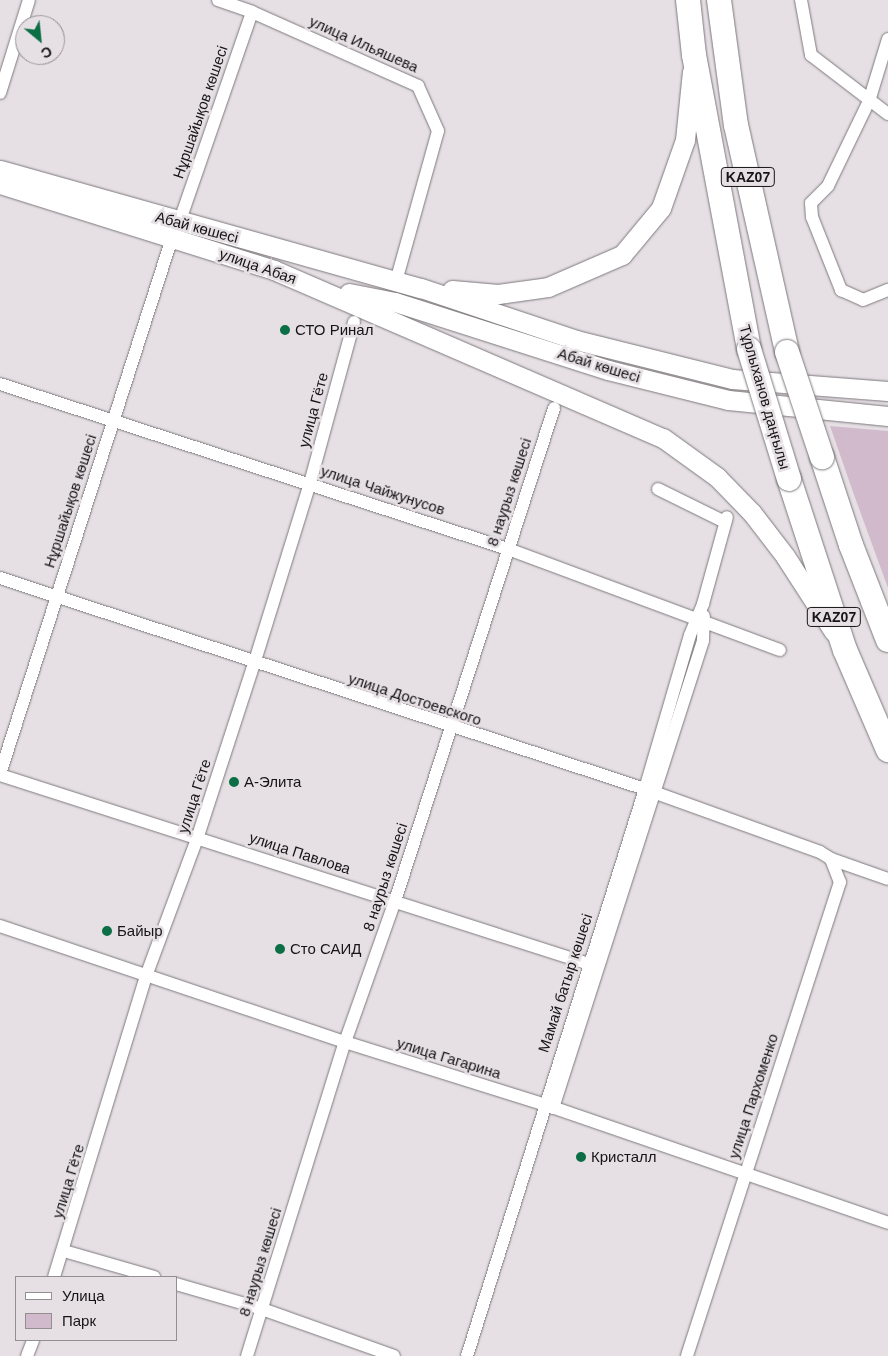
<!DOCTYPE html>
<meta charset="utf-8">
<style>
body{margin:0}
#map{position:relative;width:888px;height:1356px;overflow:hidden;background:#e6e0e5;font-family:Helvetica,sans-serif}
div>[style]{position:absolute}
.green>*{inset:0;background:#d1bacb}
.roads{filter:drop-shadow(0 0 1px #7d787c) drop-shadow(0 0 1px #7d787c)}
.street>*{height:12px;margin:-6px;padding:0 6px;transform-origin:6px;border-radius:6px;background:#fff}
.secondary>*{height:19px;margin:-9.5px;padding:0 9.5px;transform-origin:9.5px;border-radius:9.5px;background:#fff}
.highway>*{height:24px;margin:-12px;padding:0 12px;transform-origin:12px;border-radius:12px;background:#fff}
.bridges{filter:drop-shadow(0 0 1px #7d787c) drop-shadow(0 0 1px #7d787c)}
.highway-bridge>*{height:24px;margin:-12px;padding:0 12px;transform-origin:12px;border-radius:12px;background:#fff}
.dots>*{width:14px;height:14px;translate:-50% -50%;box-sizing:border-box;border:2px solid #e6e0e5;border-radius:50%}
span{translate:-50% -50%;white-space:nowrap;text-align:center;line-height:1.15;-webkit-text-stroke:5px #e6e0e5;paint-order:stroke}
.shield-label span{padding:1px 4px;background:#e6e0e5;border:1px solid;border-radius:4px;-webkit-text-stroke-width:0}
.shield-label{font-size:14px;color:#161415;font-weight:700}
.street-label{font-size:15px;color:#161415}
.poi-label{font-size:15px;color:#161415}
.left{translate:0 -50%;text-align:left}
.legend{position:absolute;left:15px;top:1276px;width:162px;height:65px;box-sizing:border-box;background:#e6e0e5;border:1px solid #938e92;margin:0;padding:6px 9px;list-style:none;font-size:15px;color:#161415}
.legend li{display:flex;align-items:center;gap:10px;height:25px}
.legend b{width:25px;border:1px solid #938e92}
.north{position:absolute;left:15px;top:15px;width:50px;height:50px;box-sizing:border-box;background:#e6e0e5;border:1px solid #938e92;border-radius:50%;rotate:152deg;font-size:14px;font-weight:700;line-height:20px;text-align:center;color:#161415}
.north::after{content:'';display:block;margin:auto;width:18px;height:22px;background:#0b6e44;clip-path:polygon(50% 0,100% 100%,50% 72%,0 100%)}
</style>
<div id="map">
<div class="green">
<i style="clip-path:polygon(830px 426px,888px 431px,888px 588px,853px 492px)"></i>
</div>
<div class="roads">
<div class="street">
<i style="left:218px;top:0;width:36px;rotate:19deg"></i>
<i style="left:252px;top:12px;width:182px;rotate:24deg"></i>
<i style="left:418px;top:86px;width:49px;rotate:66deg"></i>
<i style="left:438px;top:131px;width:156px;rotate:105.6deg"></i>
<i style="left:801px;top:0;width:56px;rotate:79.7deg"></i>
<i style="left:811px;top:55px;width:97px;rotate:37.5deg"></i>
<i style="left:888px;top:39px;width:65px;rotate:107deg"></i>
<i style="left:869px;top:101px;width:94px;rotate:115.8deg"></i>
<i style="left:828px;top:186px;width:24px;rotate:135deg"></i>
<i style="left:811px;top:203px;width:14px;rotate:86deg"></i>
<i style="left:812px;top:217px;width:79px;rotate:68.3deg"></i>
<i style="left:841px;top:290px;width:24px;rotate:24deg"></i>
<i style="left:863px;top:300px;width:27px;rotate:-22deg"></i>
<i style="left:0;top:93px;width:97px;rotate:-72.7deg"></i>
<i style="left:179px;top:223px;width:223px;rotate:-70.9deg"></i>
<i style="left:0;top:384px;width:534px;rotate:17.99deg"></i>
<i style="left:508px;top:549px;width:290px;rotate:20.4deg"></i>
<i style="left:658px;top:489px;width:75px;rotate:26.2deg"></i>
<i style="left:0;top:578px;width:679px;rotate:18.11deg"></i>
<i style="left:645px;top:789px;width:186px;rotate:19.8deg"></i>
<i style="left:820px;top:852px;width:13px;rotate:32deg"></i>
<i style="left:831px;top:859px;width:25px;rotate:69deg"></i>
<i style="left:840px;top:882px;width:498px;rotate:107.9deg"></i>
<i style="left:0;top:774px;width:563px;rotate:-72.21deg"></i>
<i style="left:0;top:775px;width:619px;rotate:17.79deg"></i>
<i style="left:831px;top:859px;width:60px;rotate:19.3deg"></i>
<i style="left:0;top:926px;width:364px;rotate:18.6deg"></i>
<i style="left:345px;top:1042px;width:207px;rotate:17.4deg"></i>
<i style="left:543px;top:1104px;width:365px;rotate:19deg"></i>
<i style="left:553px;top:1108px;width:491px;rotate:-72.2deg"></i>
<i style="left:703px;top:640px;width:24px;rotate:-88deg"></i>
<i style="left:64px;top:1251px;width:94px;rotate:16.1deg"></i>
<i style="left:54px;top:1277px;width:315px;rotate:-73deg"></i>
<i style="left:146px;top:976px;width:149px;rotate:-69.6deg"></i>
<i style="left:198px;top:836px;width:181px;rotate:-72deg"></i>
<i style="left:254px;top:664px;width:189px;rotate:-72.8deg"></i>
<i style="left:310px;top:483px;width:167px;rotate:-74.7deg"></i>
<i style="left:176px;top:1284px;width:90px;rotate:16.2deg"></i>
<i style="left:262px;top:1309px;width:140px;rotate:19.6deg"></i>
<i style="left:27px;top:1356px;width:17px;rotate:-69deg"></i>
<i style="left:247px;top:1356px;width:329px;rotate:-72.7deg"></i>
<i style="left:345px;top:1042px;width:150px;rotate:-70.5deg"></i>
<i style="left:395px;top:901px;width:518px;rotate:-72.12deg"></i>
<i style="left:467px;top:1356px;width:594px;rotate:-72.57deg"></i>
<i style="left:645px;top:789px;width:160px;rotate:-73.7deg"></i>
<i style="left:690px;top:635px;width:34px;rotate:-67deg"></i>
<i style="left:703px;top:604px;width:90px;rotate:-74.6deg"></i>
</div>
<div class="secondary">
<i style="left:0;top:170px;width:437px;rotate:15.7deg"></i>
<i style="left:421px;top:288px;width:163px;rotate:18.5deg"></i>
<i style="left:576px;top:340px;width:161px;rotate:14deg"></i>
<i style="left:732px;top:379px;width:156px;rotate:4.4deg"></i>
<i style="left:0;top:184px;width:287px;rotate:17.4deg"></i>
<i style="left:274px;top:270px;width:424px;rotate:23.4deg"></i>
<i style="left:663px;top:438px;width:67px;rotate:35.8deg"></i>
<i style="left:717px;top:477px;width:50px;rotate:45.8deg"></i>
<i style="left:752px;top:513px;width:54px;rotate:52.5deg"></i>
<i style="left:785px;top:556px;width:90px;rotate:57.2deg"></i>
<i style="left:452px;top:290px;width:46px;rotate:5deg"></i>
<i style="left:498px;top:294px;width:50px;rotate:-8deg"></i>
<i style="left:548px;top:287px;width:81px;rotate:-23.4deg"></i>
<i style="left:622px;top:255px;width:61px;rotate:-50.3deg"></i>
<i style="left:661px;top:208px;width:72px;rotate:-70.6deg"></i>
<i style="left:685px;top:140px;width:69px;rotate:-84.2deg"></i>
<i style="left:349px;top:293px;width:47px;rotate:11.1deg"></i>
<i style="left:395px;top:302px;width:224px;rotate:17.7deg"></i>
<i style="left:608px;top:370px;width:124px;rotate:14deg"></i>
<i style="left:728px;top:400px;width:161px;rotate:5.7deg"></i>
</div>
<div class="highway">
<i style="left:688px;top:0;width:55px;rotate:83.8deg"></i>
<i style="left:694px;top:55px;width:299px;rotate:79.4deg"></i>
<i style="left:719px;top:0;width:126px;rotate:82.3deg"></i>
<i style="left:736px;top:125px;width:233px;rotate:77.3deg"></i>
<i style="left:822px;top:457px;width:93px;rotate:71.8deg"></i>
<i style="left:851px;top:545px;width:102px;rotate:68.7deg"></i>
<i style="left:789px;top:479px;width:180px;rotate:71.9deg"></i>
<i style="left:845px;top:650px;width:109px;rotate:66.7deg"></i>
</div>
</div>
<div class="bridges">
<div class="highway-bridge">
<i style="left:749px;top:349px;width:136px;rotate:72.9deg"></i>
<i style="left:787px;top:352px;width:111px;rotate:71.6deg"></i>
</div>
</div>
<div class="dots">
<i style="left:285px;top:330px;background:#0b6e44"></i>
<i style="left:234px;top:782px;background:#0b6e44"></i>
<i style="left:107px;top:931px;background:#0b6e44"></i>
<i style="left:280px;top:949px;background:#0b6e44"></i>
<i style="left:581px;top:1157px;background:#0b6e44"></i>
</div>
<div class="shield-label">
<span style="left:748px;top:177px">KAZ07</span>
<span style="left:834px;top:617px">KAZ07</span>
</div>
<div class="street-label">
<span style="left:364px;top:44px;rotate:24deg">улица Ильяшева</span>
<span style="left:200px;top:112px;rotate:-71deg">Нұршайықов көшесі</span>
<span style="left:197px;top:227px;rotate:15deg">Абай көшесі</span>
<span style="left:258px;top:266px;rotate:19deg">улица Абая</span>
<span style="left:599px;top:365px;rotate:17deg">Абай көшесі</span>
<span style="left:765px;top:397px;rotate:74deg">Тұрлыханов даңғылы</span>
<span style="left:313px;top:410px;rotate:-75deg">улица Гёте</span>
<span style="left:383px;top:490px;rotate:18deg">улица Чайжунусов</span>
<span style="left:509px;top:492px;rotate:-72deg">8 наурыз көшесі</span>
<span style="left:70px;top:501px;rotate:-72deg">Нұршайықов көшесі</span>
<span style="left:415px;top:699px;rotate:18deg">улица Достоевского</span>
<span style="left:194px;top:796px;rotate:-72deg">улица Гёте</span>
<span style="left:300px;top:853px;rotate:18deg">улица Павлова</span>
<span style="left:385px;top:877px;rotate:-72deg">8 наурыз көшесі</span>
<span style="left:565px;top:983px;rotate:-72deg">Мамай батыр көшесі</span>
<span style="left:449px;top:1058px;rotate:17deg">улица Гагарина</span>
<span style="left:753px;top:1096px;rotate:-72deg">улица Пархоменко</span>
<span style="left:68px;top:1181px;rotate:-73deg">улица Гёте</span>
<span style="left:260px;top:1262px;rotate:-73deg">8 наурыз көшесі</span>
</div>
<div class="poi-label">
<span class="left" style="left:295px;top:330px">СТО Ринал</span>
<span class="left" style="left:244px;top:782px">А-Элита</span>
<span class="left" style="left:117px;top:931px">Байыр</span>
<span class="left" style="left:290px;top:949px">Сто САИД</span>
<span class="left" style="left:591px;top:1157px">Кристалл</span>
</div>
<ul class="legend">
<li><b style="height:6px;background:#fff"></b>Улица</li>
<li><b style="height:14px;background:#d1bacb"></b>Парк</li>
</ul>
<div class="north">С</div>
</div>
